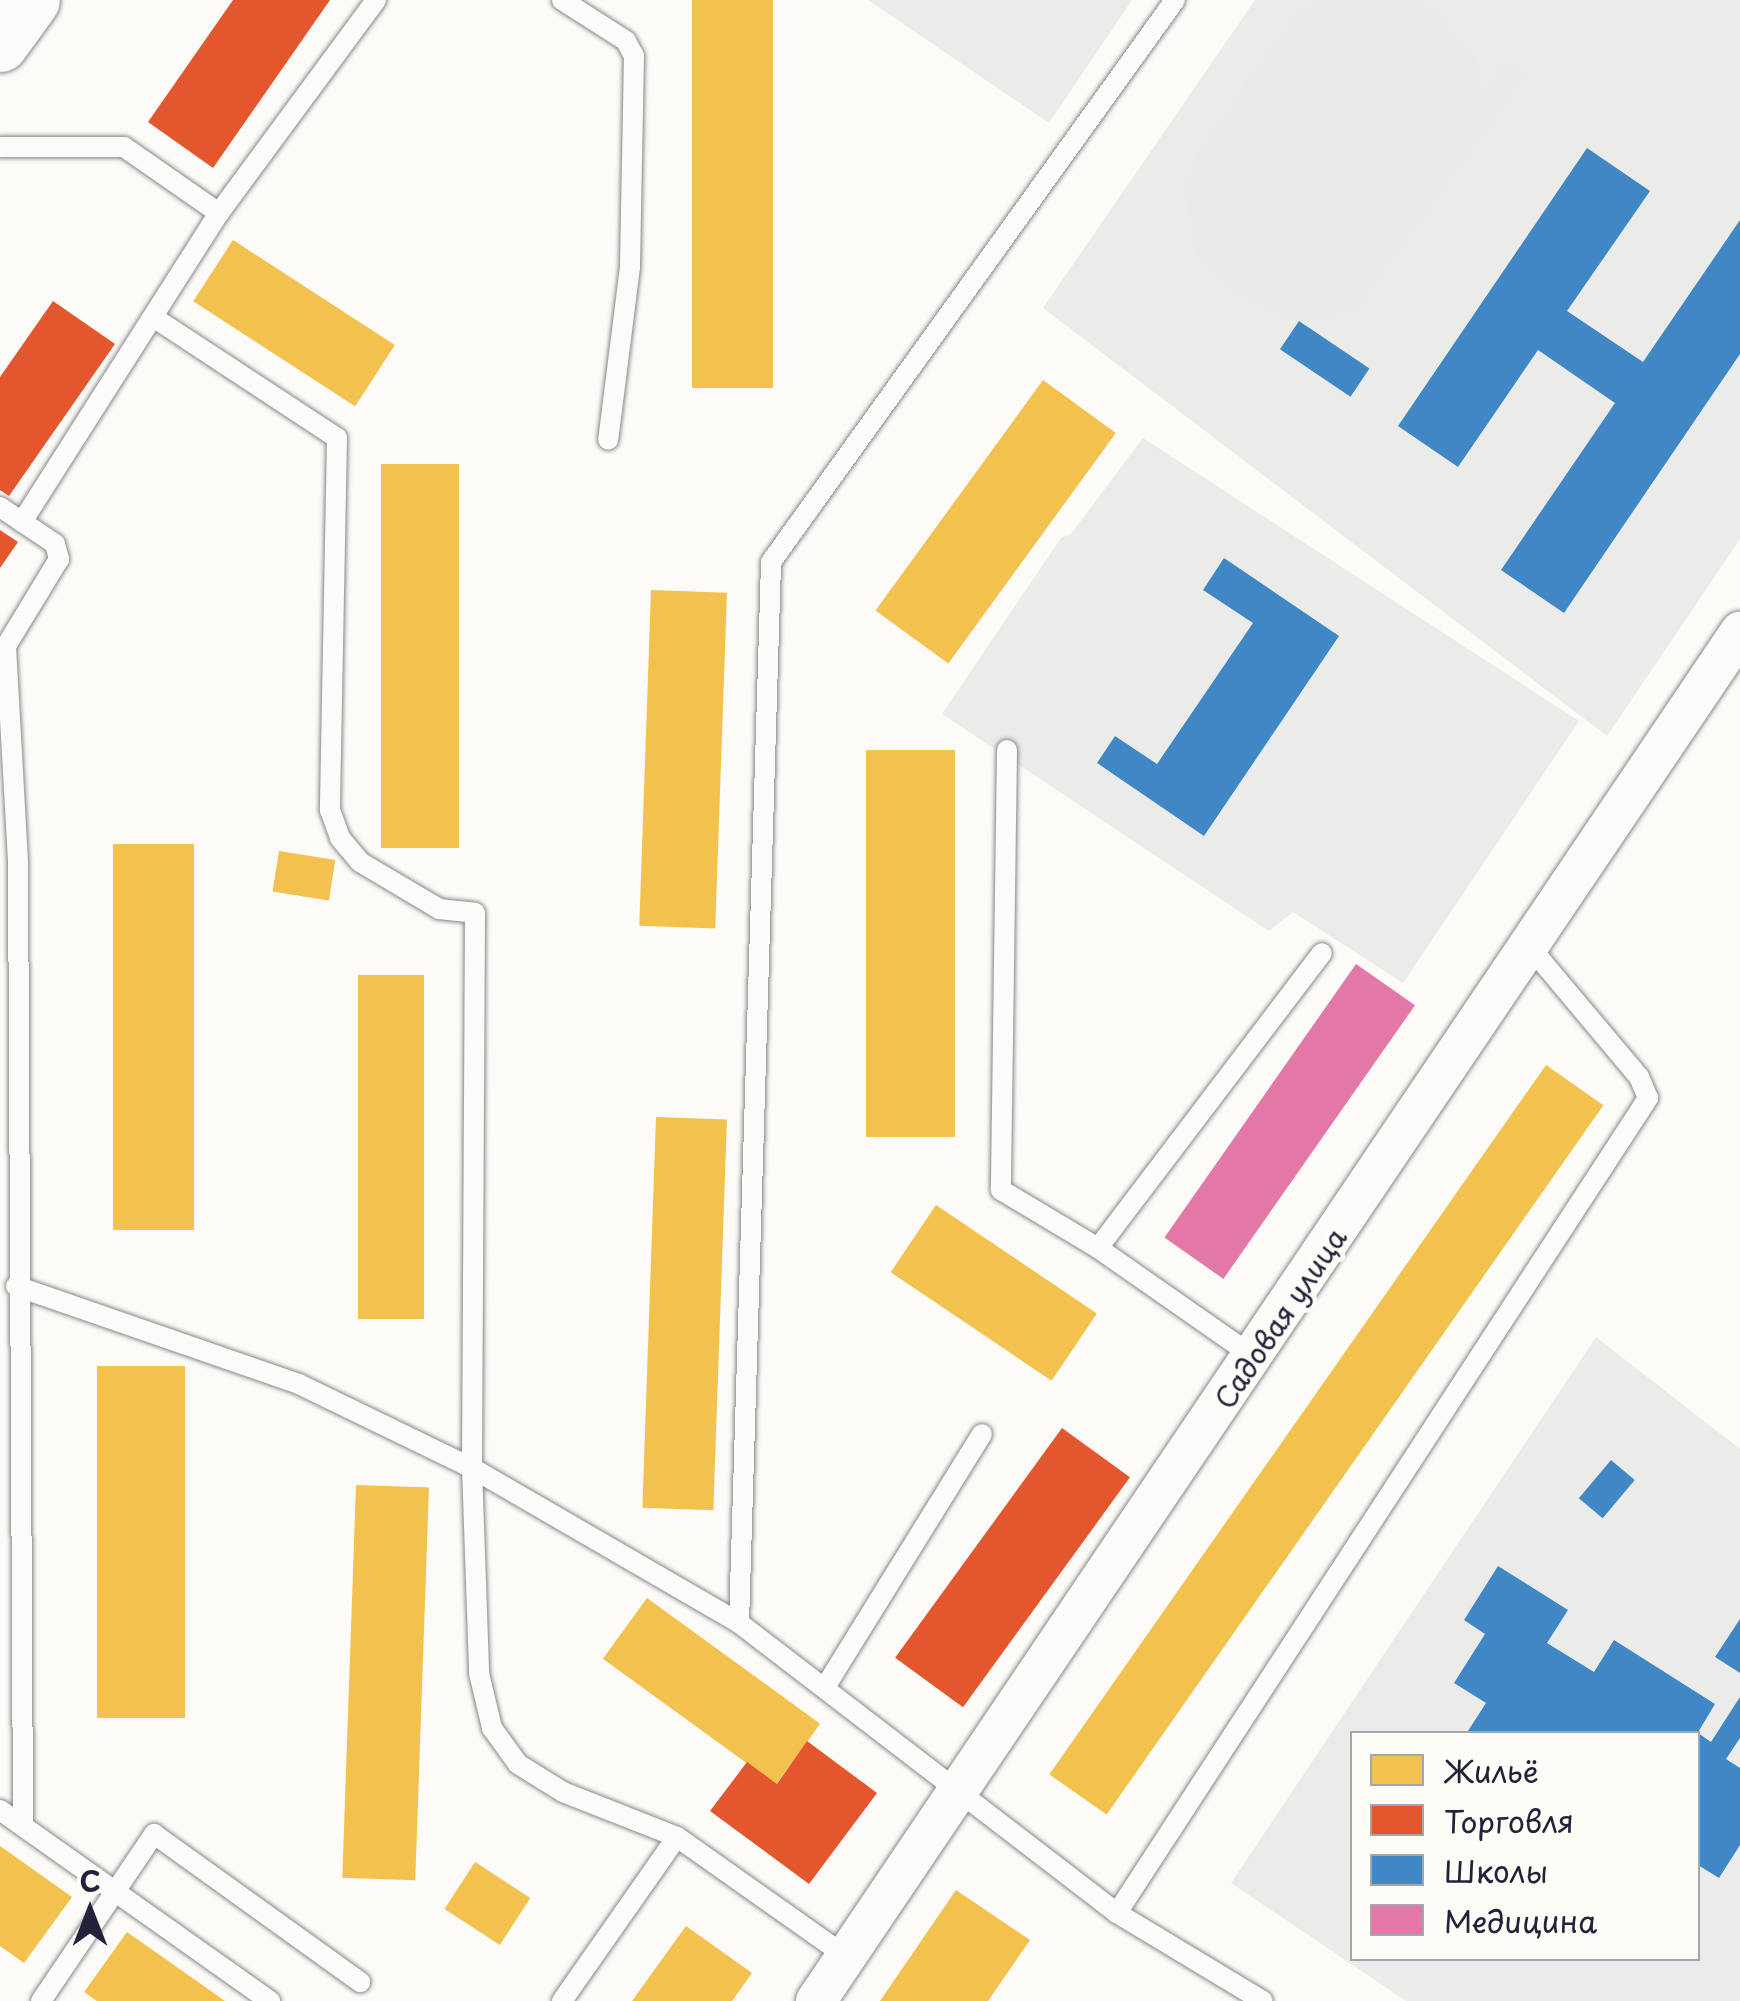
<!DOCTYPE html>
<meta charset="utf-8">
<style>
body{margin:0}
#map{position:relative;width:1740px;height:2001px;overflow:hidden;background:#fcfbf8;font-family:"Playpen Sans",sans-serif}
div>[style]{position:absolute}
.built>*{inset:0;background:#ebebe9}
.green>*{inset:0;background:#ebeae8}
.homes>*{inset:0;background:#f2c14e;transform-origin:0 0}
.shops>*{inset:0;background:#e4572e;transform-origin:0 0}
.schools>*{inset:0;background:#3f88c5;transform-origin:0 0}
.health>*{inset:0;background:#e377a8;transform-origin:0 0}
.roads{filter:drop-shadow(0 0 2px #88888c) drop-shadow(0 0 2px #88888c)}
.lane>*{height:20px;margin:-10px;padding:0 10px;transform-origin:10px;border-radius:10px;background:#fbfbf9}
.street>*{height:40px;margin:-20px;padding:0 20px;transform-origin:20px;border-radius:20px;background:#fbfbf9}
.secondary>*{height:55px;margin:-27.5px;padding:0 27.5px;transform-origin:27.5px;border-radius:27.5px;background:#fbfbf9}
span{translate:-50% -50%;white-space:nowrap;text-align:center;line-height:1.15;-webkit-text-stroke:10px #fdfcf7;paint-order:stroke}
.street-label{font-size:28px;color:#22223b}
.legend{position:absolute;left:1350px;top:1731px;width:350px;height:230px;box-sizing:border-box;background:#fdfcf7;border:2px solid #a5a5ac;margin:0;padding:12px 18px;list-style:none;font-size:30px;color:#22223b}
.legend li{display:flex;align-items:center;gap:20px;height:50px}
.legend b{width:50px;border:2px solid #a5a5ac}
.north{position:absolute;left:40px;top:1861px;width:100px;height:100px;-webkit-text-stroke:8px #fdfcf7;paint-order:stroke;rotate:0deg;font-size:28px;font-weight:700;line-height:40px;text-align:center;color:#22223b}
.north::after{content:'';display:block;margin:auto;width:35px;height:45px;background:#22223b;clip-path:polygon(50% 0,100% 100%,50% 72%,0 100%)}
</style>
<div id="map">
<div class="built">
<i style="clip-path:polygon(868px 0,1132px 0,1049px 123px)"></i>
<i style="clip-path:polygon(1255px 0,1740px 0,1740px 539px,1607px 736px,1043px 308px)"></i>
<i style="clip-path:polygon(1143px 438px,1579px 721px,1403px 983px,1293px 912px,1269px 931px,942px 714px,1061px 538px,1071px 534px)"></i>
<i style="clip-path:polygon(evenodd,1596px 1337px,1740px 1449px,1740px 2001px,1406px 2001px,1231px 1883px,1596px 1337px,1352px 1734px,1698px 1734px,1698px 1958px,1352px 1958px,1352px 1734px)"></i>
</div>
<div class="green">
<i style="clip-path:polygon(1319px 0,1414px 0,1438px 10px,1473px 53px,1484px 87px,1506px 57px,1530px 74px,1362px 305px,1323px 319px,1291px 319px,1233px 293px,1197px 256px,1184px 185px,1200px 147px,1292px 16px)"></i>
</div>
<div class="homes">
<i style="left:692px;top:0;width:81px;height:388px"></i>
<i style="left:233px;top:240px;width:193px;height:73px;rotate:33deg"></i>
<i style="left:1043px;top:380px;width:90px;height:285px;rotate:36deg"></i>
<i style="left:381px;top:464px;width:78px;height:384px"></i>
<i style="left:651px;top:590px;width:76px;height:336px;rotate:2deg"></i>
<i style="left:866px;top:750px;width:89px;height:387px"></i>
<i style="left:194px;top:844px;width:386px;height:81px;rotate:90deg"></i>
<i style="left:279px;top:851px;width:57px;height:41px;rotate:9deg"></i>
<i style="left:358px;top:975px;width:66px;height:344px"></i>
<i style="left:1546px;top:1065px;width:70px;height:866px;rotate:35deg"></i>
<i style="left:656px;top:1117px;width:71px;height:391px;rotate:2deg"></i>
<i style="left:936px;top:1205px;width:194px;height:81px;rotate:34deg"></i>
<i style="left:185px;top:1366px;width:352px;height:88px;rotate:90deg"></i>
<i style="left:356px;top:1485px;width:73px;height:393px;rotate:2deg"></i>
<i style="left:647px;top:1598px;width:214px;height:75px;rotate:36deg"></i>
<i style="clip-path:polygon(0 1846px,72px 1897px,24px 1963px,0 1946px)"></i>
<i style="left:475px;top:1862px;width:66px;height:56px;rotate:33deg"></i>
<i style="clip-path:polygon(956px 1890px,1030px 1940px,988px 2001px,880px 2001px)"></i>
<i style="clip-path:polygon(686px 1926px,752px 1973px,732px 2001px,632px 2001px)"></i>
<i style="clip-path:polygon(127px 1932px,225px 2001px,97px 2001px,84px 1992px)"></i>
</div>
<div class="shops">
<i style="clip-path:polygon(233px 0,330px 0,213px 168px,148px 122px)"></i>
<i style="clip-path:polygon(53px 301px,115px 344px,9px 496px,0 490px,0 377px)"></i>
<i style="clip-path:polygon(0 530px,18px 542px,0 568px)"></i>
<i style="left:1062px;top:1428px;width:84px;height:284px;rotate:36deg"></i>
<i style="clip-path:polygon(807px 1741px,877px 1793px,809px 1884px,710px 1811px,747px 1762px,777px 1784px)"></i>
</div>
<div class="schools">
<i style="clip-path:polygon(1587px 148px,1650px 191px,1567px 311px,1643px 362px,1740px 220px,1740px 354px,1564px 613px,1501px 570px,1615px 403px,1538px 350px,1458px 467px,1398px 426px)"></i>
<i style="left:1299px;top:321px;width:85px;height:34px;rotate:34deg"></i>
<i style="clip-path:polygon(1224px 558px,1339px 636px,1204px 836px,1097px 763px,1115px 736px,1157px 764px,1253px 623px,1203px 590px)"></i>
<i style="left:1611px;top:1460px;width:31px;height:50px;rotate:40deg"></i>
<i style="clip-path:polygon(1498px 1566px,1568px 1610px,1547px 1643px,1594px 1672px,1614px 1640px,1715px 1704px,1697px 1734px,1466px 1734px,1486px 1703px,1454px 1683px,1485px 1634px,1464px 1620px)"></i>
<i style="clip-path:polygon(1740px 1619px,1740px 1673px,1715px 1657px)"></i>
<i style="clip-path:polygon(1740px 1697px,1740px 1738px,1726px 1759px,1740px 1768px,1740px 1845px,1719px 1878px,1698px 1865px,1698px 1733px,1711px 1742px)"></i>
</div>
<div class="health">
<i style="left:1356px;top:964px;width:72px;height:334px;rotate:35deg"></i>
</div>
<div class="roads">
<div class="lane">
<i style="left:562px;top:0;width:76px;rotate:32.6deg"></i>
<i style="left:626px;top:41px;width:17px;rotate:62deg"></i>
<i style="left:634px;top:56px;width:211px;rotate:91.1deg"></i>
<i style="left:630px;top:267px;width:174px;rotate:97.2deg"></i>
<i style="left:0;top:147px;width:124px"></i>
<i style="left:124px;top:147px;width:116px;rotate:34.8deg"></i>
<i style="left:153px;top:317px;width:220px;rotate:33.3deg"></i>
<i style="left:337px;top:438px;width:372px;rotate:91.1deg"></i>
<i style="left:330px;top:810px;width:30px;rotate:70deg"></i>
<i style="left:340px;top:838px;width:31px;rotate:50deg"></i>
<i style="left:360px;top:862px;width:92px;rotate:30.7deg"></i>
<i style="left:439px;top:909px;width:36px;rotate:6deg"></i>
<i style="left:475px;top:913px;width:555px;rotate:90.31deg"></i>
<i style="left:472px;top:1468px;width:205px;rotate:88deg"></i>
<i style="left:479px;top:1673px;width:57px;rotate:76.7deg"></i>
<i style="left:492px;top:1728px;width:44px;rotate:54.2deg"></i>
<i style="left:518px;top:1764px;width:53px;rotate:31.9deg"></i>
<i style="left:563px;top:1792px;width:123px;rotate:21.5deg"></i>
<i style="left:677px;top:1837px;width:207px;rotate:35.2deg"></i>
<i style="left:0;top:507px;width:66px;rotate:33.9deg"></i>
<i style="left:55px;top:544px;width:16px;rotate:75deg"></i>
<i style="left:59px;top:559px;width:114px;rotate:121.3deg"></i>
<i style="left:22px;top:522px;width:366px;rotate:-57.5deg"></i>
<i style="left:219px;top:213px;width:265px;rotate:-53.6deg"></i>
<i style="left:6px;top:647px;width:217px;rotate:86.8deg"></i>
<i style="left:18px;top:864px;width:962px;rotate:89.7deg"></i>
<i style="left:1007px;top:750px;width:440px;rotate:90.8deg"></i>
<i style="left:1001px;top:1190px;width:113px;rotate:30.9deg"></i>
<i style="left:1098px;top:1248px;width:190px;rotate:34.9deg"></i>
<i style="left:1098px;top:1248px;width:370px;rotate:-52.8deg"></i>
<i style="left:16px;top:1286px;width:299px;rotate:19.1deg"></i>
<i style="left:299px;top:1384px;width:192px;rotate:25.9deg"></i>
<i style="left:472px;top:1468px;width:309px;rotate:30.1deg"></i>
<i style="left:739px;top:1623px;width:476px;rotate:37.5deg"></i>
<i style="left:1117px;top:1913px;width:170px;rotate:31.1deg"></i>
<i style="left:739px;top:1623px;width:1061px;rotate:-88.27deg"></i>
<i style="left:771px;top:562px;width:692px;rotate:-54.29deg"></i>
<i style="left:827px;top:1684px;width:294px;rotate:-58.2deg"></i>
<i style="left:0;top:1810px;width:331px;rotate:35.3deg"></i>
<i style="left:1117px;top:1913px;width:973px;rotate:-56.91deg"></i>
<i style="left:1648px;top:1098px;width:23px;rotate:-113deg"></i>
<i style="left:1639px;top:1077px;width:170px;rotate:-130deg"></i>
<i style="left:41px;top:2001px;width:202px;rotate:-55.9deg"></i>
<i style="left:154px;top:1834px;width:254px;rotate:35.7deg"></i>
<i style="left:562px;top:2001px;width:200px;rotate:-55deg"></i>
</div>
<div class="street">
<i style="left:816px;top:2001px;width:1652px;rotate:-55.98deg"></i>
</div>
<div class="secondary">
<i style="left:0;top:44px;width:54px;rotate:-54deg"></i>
</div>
</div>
<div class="street-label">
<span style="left:1280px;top:1318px;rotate:-56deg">Садовая улица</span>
</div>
<ul class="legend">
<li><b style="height:28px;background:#f2c14e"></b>Жильё</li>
<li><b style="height:28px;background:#e4572e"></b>Торговля</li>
<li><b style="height:28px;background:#3f88c5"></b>Школы</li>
<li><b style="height:28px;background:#e377a8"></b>Медицина</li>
</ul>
<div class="north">С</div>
</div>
